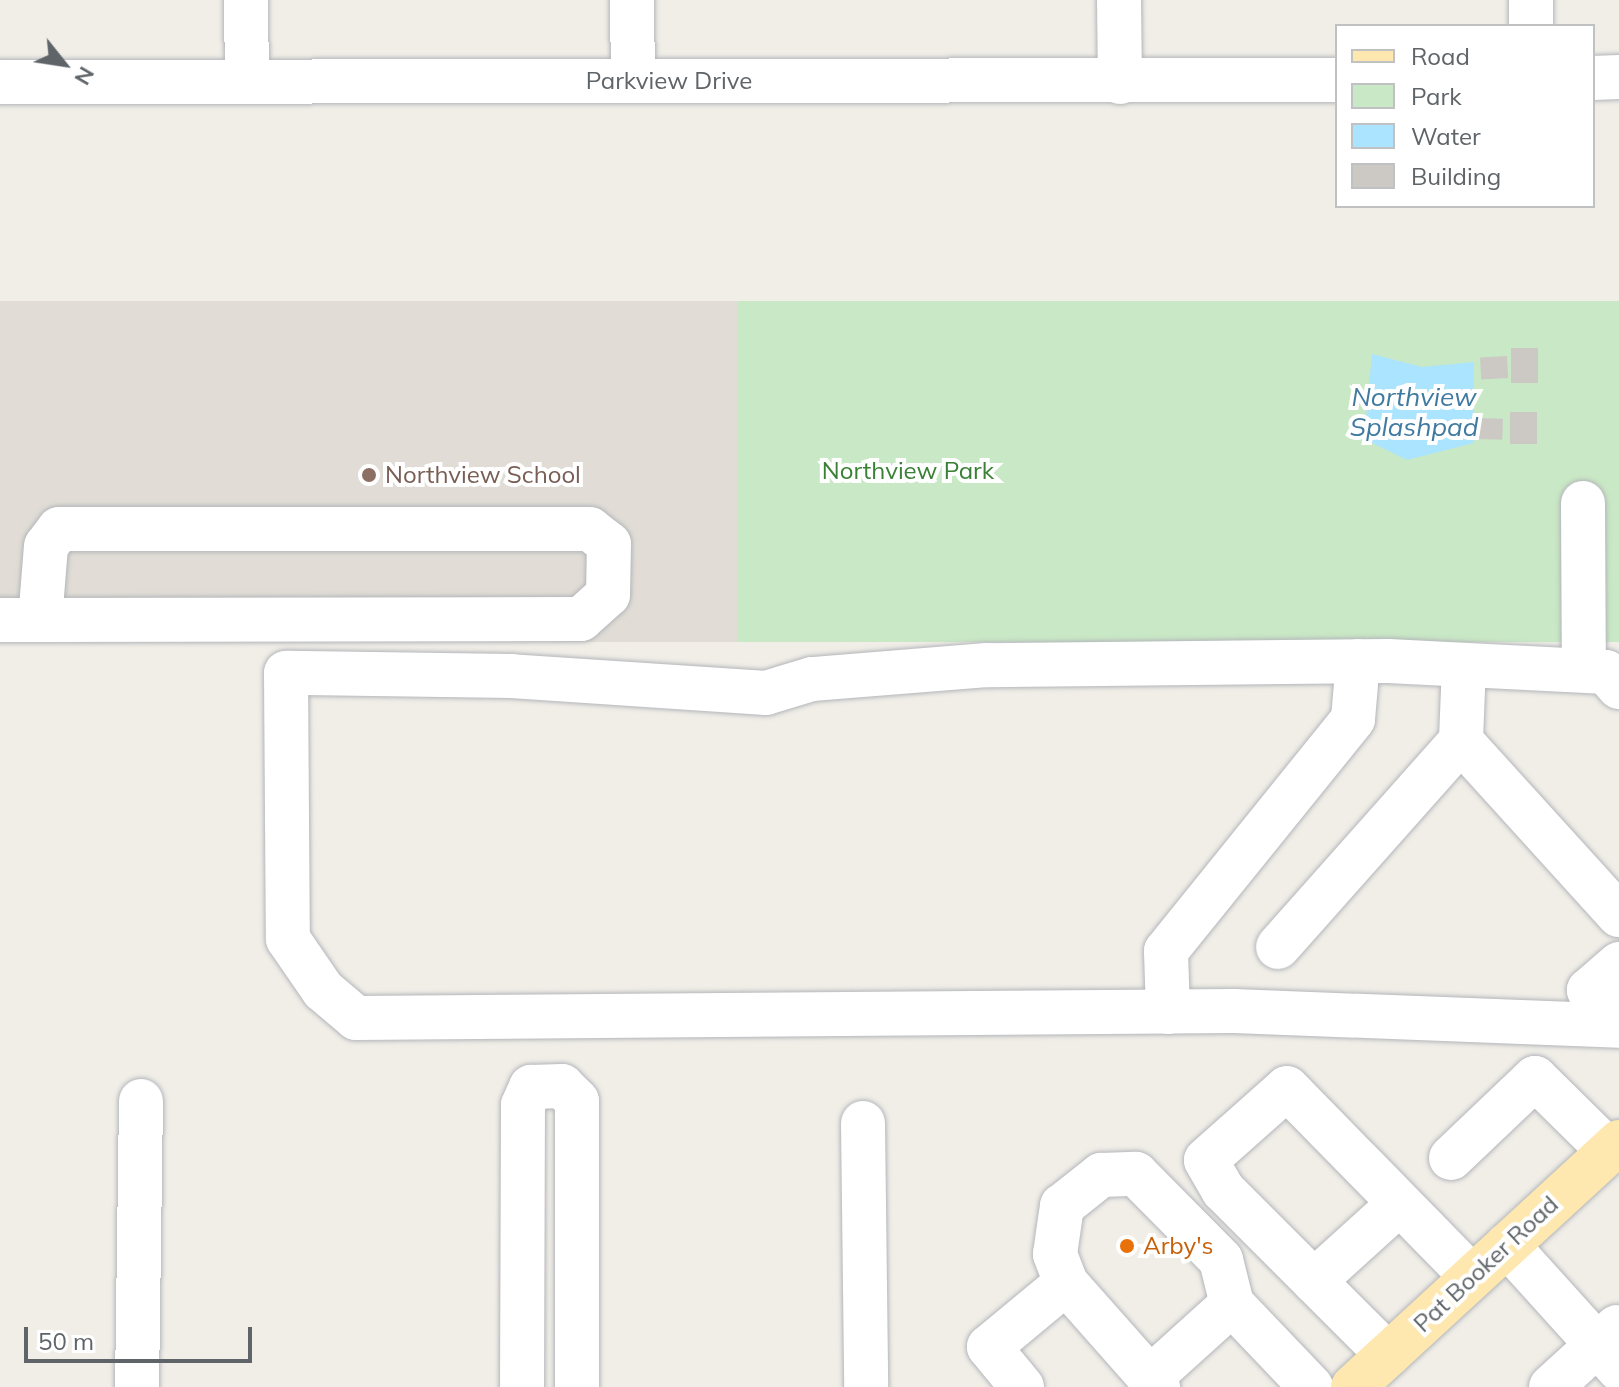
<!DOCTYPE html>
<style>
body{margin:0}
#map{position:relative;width:1619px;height:1387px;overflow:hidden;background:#f1eee8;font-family:Mulish,sans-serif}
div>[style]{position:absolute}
.education>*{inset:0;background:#e1ddd6;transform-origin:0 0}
.green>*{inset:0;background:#c9e8c5;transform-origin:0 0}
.water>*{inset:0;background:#abe4fe}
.building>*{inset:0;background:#ccc9c5;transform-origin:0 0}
.roads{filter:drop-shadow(0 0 2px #b3b6ba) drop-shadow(0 0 2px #b3b6ba)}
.minor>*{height:44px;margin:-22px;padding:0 22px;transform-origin:22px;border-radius:22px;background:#fff}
.major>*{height:44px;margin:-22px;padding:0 22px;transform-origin:22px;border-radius:22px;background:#fee8b0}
.dots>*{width:22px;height:22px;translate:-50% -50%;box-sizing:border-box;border:4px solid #fff;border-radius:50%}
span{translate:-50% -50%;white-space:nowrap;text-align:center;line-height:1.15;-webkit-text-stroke:8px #fff;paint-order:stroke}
.street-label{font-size:24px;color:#5f6468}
.park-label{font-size:24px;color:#3a8135}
.education-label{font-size:24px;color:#785e54}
.left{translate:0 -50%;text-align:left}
.food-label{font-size:24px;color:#c56008}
.water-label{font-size:26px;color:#407a9f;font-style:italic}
.legend{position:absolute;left:1335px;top:24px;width:260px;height:184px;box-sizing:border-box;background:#fff;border:2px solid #bfc1c3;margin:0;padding:10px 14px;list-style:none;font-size:24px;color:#5f6468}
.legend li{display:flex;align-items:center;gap:16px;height:40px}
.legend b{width:40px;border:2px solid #bfc1c3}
.north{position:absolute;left:24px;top:24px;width:80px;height:80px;-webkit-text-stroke:6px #fff;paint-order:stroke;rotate:120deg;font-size:22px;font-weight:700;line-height:32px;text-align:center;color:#5f6468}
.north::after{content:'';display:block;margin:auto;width:28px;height:36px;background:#5f6468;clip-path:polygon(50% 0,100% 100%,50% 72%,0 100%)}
.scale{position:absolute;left:24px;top:1327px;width:228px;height:36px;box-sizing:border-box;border:4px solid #5f6468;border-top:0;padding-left:10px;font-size:24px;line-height:28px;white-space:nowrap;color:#5f6468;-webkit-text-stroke:6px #fff;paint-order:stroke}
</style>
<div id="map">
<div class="education">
<i style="left:738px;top:301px;width:341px;height:738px;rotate:90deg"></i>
</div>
<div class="green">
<i style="left:738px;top:301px;width:881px;height:341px"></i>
</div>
<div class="water">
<i style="clip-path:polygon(1372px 354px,1422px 367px,1474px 362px,1474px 443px,1407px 460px,1364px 439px)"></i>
</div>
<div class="building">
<i style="left:1538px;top:348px;width:35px;height:27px;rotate:90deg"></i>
<i style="left:1507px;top:356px;width:22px;height:27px;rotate:87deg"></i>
<i style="left:1510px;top:412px;width:27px;height:32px"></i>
<i style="left:1479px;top:418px;width:24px;height:21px;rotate:2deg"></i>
</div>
<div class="roads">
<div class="minor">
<i style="left:246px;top:0;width:81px;rotate:89.3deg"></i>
<i style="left:632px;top:0;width:81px;rotate:89.3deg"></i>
<i style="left:1119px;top:0;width:82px;rotate:89.3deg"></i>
<i style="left:1531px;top:0;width:26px;rotate:90deg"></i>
<i style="left:1593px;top:78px;width:26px;rotate:-2deg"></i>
<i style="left:0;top:82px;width:1337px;rotate:-0.09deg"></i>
<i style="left:1583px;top:503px;width:167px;rotate:89.7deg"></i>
<i style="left:0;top:620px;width:40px"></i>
<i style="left:40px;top:620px;width:541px;rotate:-0.11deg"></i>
<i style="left:581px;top:619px;width:36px;rotate:-42deg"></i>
<i style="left:608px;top:595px;width:51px;rotate:-88.9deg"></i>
<i style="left:609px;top:544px;width:24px;rotate:-142deg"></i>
<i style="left:590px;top:529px;width:531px;rotate:180deg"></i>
<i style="left:59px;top:529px;width:21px;rotate:127deg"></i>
<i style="left:46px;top:546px;width:74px;rotate:94.6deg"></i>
<i style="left:1464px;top:665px;width:76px;rotate:92.3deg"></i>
<i style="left:1461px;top:741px;width:235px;rotate:47.8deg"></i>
<i style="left:1619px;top:687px;width:20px;rotate:-131deg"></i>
<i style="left:1606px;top:672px;width:218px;rotate:-177.1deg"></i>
<i style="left:1388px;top:661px;width:401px;rotate:179.4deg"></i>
<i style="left:987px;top:665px;width:176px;rotate:175.4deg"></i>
<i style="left:812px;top:679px;width:48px;rotate:163.1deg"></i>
<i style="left:766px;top:693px;width:255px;rotate:-176.2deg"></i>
<i style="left:512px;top:676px;width:226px;rotate:-179.2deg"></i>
<i style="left:286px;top:673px;width:266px;rotate:89.6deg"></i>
<i style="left:288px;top:939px;width:62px;rotate:55.5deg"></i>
<i style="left:323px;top:990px;width:43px;rotate:40.3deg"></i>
<i style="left:356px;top:1018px;width:878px;rotate:-0.46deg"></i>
<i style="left:1234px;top:1011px;width:385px;rotate:2.2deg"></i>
<i style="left:1278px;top:947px;width:276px;rotate:-48.4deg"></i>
<i style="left:1619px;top:964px;width:40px;rotate:139deg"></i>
<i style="left:1589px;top:990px;width:45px;rotate:48.6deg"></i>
<i style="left:1168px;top:1012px;width:61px;rotate:-91.9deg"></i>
<i style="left:1166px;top:951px;width:298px;rotate:-51.1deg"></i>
<i style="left:1353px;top:719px;width:58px;rotate:-85.1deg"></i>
<i style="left:863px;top:1123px;width:264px;rotate:89.3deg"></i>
<i style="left:1451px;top:1158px;width:116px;rotate:-43.6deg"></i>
<i style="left:1535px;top:1078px;width:104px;rotate:44.6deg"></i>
<i style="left:1507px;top:1245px;width:167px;rotate:47.9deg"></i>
<i style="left:1314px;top:1281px;width:115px;rotate:-42.2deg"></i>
<i style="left:1066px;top:1283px;width:31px;rotate:-111deg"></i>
<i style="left:1055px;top:1254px;width:49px;rotate:-81.7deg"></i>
<i style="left:1062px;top:1206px;width:50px;rotate:-38.5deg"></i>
<i style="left:1101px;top:1175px;width:35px;rotate:-2deg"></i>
<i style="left:1136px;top:1174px;width:121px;rotate:45.3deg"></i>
<i style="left:1221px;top:1260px;width:45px;rotate:76deg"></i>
<i style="left:1232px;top:1304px;width:115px;rotate:46.4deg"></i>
<i style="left:1388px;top:1355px;width:233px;rotate:-135deg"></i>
<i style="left:1223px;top:1190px;width:34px;rotate:-120deg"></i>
<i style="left:1206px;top:1160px;width:108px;rotate:-41.6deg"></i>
<i style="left:1287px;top:1088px;width:264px;rotate:45.6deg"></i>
<i style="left:1150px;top:1378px;width:110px;rotate:-42.1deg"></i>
<i style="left:137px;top:1387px;width:286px;rotate:-89.2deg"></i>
<i style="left:522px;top:1387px;width:282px;rotate:-89.8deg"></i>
<i style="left:523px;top:1105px;width:20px;rotate:-66deg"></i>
<i style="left:531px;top:1087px;width:31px;rotate:-2deg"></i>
<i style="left:562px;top:1086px;width:21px;rotate:45deg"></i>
<i style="left:577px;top:1101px;width:286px;rotate:90deg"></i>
<i style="left:1022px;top:1387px;width:52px;rotate:-129.5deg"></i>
<i style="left:989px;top:1347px;width:100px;rotate:-39.7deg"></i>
<i style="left:1066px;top:1283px;width:139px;rotate:48.5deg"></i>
<i style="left:1551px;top:1387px;width:89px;rotate:-42.3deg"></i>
</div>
<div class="major">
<i style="left:1353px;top:1387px;width:362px;rotate:-42.6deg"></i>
</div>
</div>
<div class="dots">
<i style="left:369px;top:475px;background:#8d6e63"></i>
<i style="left:1127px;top:1246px;background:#e8710a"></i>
</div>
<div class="street-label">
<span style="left:669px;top:81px">Parkview Drive</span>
<span style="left:1486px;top:1264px;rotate:-43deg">Pat Booker Road</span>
</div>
<div class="park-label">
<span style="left:908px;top:471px">Northview Park</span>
</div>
<div class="education-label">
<span class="left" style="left:385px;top:475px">Northview School</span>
</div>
<div class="food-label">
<span class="left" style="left:1143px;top:1246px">Arby's</span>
</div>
<div class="water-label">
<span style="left:1414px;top:412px">Northview<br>Splashpad</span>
</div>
<ul class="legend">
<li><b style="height:10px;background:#fee8b0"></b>Road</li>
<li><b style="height:22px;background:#c9e8c5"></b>Park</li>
<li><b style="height:22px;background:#abe4fe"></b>Water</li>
<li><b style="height:22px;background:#ccc9c5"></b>Building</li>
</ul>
<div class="north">N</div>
<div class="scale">50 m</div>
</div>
